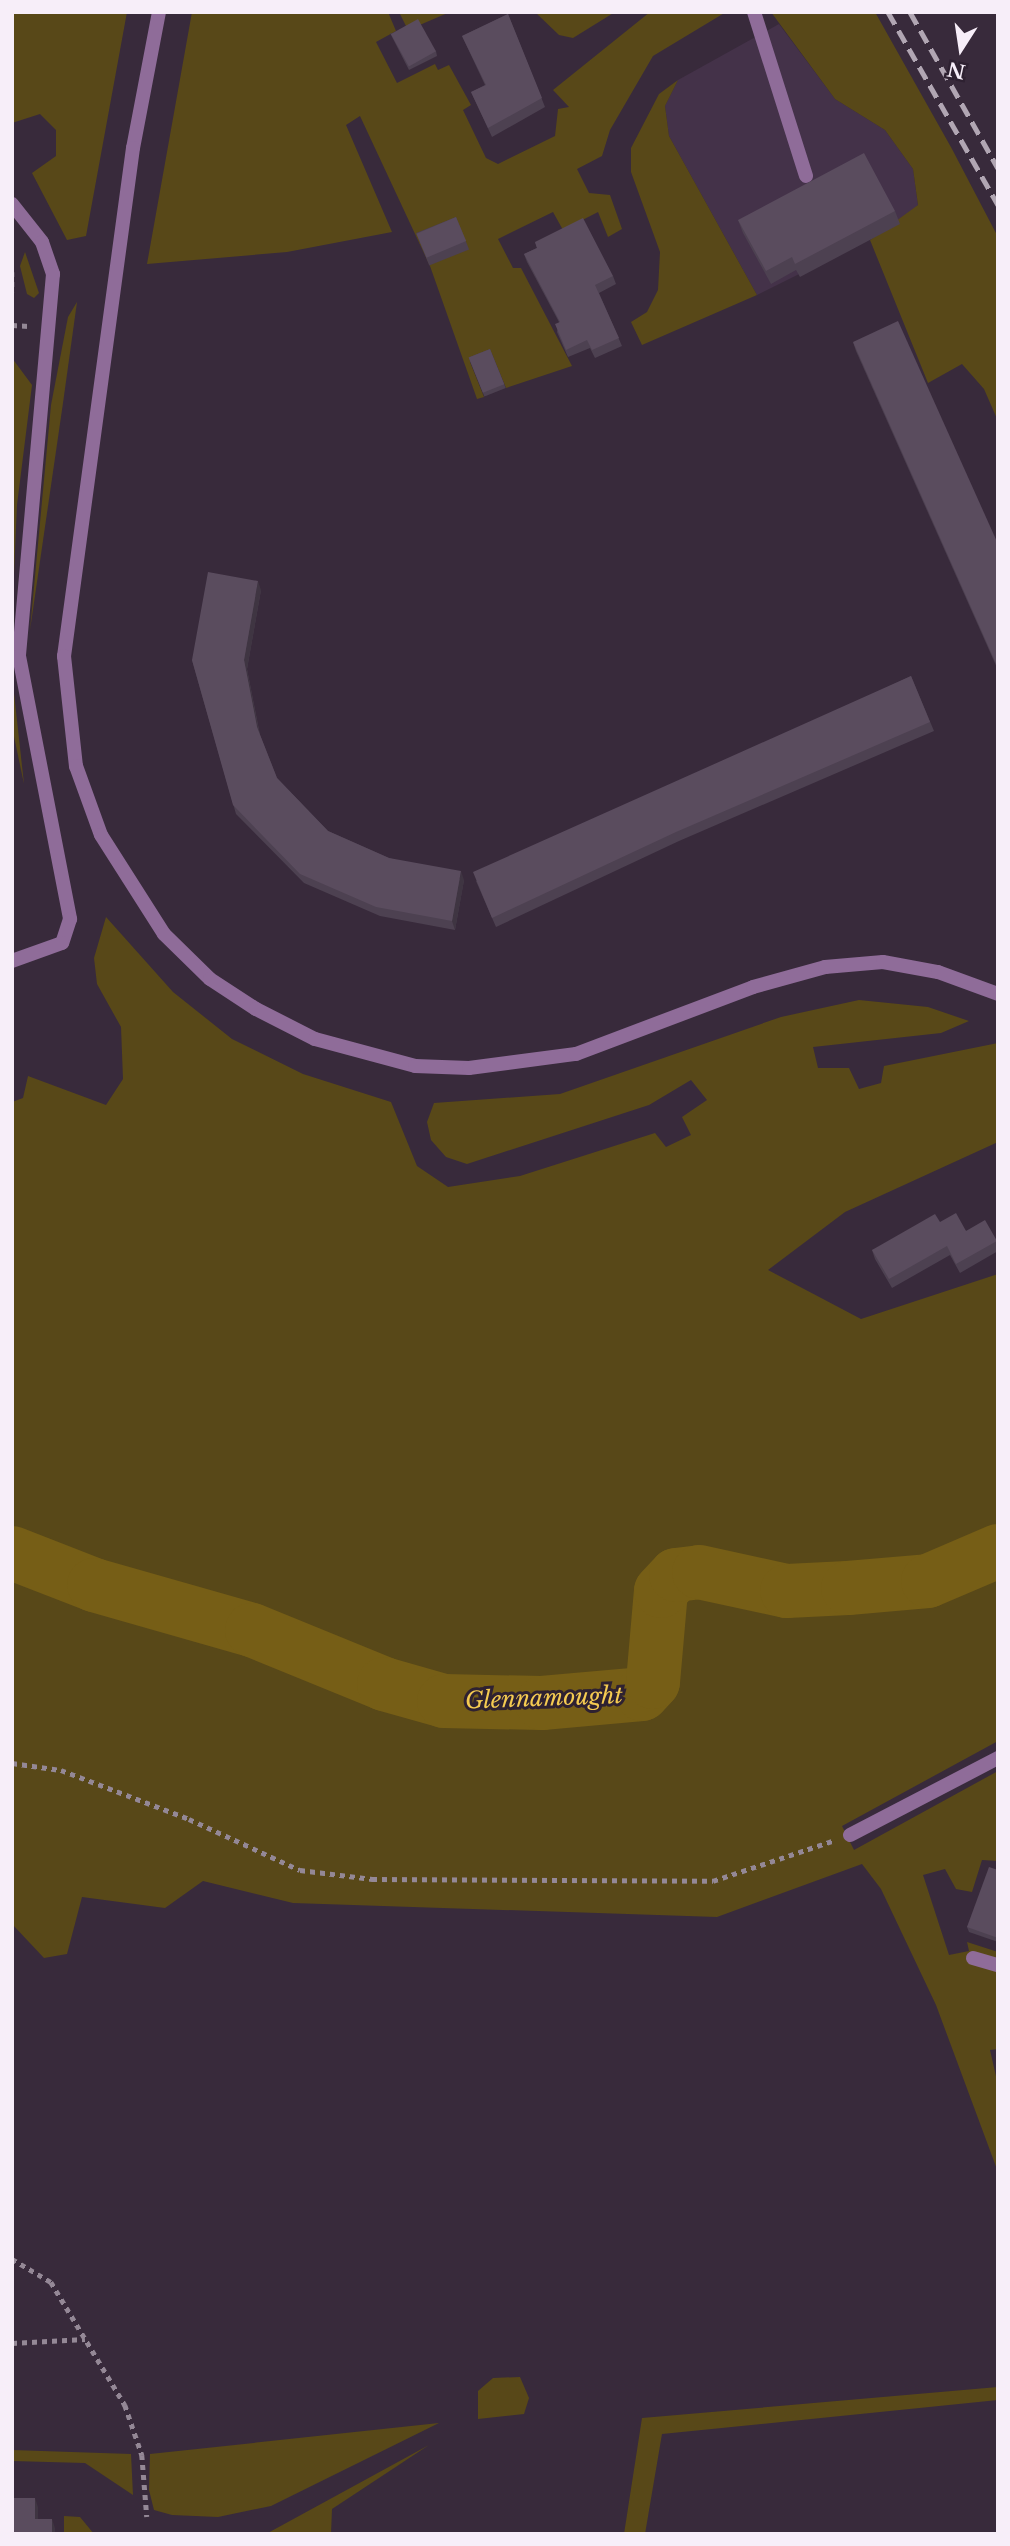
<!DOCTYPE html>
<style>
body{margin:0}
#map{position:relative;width:1010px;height:2546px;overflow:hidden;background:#382a3b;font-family:"Libre Baskerville",serif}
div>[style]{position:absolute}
.built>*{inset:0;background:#443249}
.green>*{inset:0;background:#584818}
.river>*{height:54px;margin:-27px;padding:0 27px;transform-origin:27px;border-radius:27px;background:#765e16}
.path>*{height:4.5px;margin-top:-2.25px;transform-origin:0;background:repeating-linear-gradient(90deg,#948896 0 5px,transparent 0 10px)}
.lane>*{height:14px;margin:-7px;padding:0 7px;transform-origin:7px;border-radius:7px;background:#8f6c99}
.street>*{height:14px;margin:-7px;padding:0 7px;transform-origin:7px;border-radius:7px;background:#8f6c99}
.rail>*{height:5px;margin-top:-2.5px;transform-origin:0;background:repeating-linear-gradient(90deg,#b1a6b3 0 14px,transparent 0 21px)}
.wall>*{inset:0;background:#4d4151;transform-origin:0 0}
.shaded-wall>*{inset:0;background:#3f3542}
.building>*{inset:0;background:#5a4c5e;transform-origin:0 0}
span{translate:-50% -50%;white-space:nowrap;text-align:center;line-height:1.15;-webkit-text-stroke:6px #2e2131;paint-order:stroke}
.water-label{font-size:23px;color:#f5cb51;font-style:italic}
.frame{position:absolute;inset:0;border:14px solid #f7eef9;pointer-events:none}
.north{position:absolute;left:926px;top:14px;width:70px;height:70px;-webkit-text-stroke:5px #2e2131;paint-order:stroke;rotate:192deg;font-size:19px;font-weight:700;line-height:28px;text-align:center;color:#f7eef9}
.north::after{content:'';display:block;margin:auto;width:24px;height:32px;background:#f7eef9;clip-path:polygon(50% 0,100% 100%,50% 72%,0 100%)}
</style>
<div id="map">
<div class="built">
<i style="clip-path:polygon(779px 24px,835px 99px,885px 130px,913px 169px,918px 205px,900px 224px,757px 295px,669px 136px,665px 106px,678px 80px)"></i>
</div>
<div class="green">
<i style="clip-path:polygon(12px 12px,127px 12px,86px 236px,67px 240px,32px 173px,56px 156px,56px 130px,40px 114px,12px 123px)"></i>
<i style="clip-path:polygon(192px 12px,388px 12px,396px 31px,376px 42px,397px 83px,435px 64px,438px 70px,449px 65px,471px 105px,463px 110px,486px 158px,498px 164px,555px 136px,558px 109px,569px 107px,553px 90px,650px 12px,726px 12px,653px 56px,610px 130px,602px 156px,577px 169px,589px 193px,610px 195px,622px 229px,608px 237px,598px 212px,563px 230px,553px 212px,498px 239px,513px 268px,521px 268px,572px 366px,506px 388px,492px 354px,470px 362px,484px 397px,477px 399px,430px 266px,360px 116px,346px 125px,392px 232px,287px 252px,147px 264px)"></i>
<i style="clip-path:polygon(399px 12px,450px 12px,408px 30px)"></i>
<i style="clip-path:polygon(535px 12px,615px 12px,573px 38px,559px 35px)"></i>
<i style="clip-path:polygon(771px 12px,875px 12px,952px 149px,998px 237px,998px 421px,984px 389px,962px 364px,928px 383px,870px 240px,918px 205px,913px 169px,885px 130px,835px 99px)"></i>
<i style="clip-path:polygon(678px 80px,665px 106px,669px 136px,757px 295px,642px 345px,631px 322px,647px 312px,658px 290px,660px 252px,631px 172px,631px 148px,659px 94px)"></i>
<i style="clip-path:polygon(25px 252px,39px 293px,34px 298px,27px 294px,20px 266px)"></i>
<i style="clip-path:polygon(77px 302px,63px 403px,30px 630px,51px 405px,68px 317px)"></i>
<i style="clip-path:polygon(12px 358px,32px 385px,17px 505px,12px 621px)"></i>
<i style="clip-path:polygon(12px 675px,24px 784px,12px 727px)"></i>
<i style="clip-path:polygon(106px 917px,173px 992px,232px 1039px,303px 1074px,391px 1102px,417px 1166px,448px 1187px,520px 1176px,655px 1133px,666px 1147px,691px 1135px,682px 1117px,707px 1100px,691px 1080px,649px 1105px,467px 1164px,446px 1157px,431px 1140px,427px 1122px,434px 1103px,560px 1094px,781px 1017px,859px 1000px,928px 1007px,969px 1021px,941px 1033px,813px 1047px,818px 1068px,849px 1068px,859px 1089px,881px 1083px,884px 1066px,998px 1043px,998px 1142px,845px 1212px,768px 1270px,861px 1319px,998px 1274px,998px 1741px,842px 1826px,854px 1850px,998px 1771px,998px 1861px,982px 1860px,972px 1892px,956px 1889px,945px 1869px,923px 1875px,949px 1955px,969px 1951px,967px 1942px,998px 1952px,998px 2049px,990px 2050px,998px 2085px,998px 2172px,936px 2005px,881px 1889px,862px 1864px,717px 1917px,293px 1903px,203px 1881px,165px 1908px,82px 1897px,67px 1954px,44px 1958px,12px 1924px,12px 1102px,23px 1098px,28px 1076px,106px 1105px,123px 1079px,121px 1027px,97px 984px,94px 958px)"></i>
<i style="clip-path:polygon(520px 2377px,529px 2398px,524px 2414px,478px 2419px,478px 2391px,493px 2378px)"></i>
<i style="clip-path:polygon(998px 2387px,998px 2400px,662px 2434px,645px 2534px,624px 2534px,642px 2418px)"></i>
<i style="clip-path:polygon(439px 2423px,271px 2506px,218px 2517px,172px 2515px,154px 2510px,149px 2490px,150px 2454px)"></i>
<i style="clip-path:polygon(429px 2445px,332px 2509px,331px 2534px,266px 2534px)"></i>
<i style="clip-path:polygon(12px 2450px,131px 2454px,133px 2495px,85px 2463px,12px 2461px)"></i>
<i style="clip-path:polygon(64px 2516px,80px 2517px,94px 2534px,64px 2534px)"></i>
</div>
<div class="river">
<i style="left:12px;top:1553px;width:88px;rotate:21.3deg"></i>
<i style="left:94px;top:1585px;width:164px;rotate:15.9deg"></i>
<i style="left:252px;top:1630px;width:143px;rotate:22.2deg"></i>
<i style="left:384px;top:1684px;width:62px;rotate:15.8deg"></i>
<i style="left:444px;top:1701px;width:98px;rotate:1.2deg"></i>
<i style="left:542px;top:1703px;width:100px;rotate:-5.1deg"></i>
<i style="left:642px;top:1694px;width:16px;rotate:-47deg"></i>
<i style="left:653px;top:1682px;width:91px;rotate:-85deg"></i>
<i style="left:661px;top:1591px;width:22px;rotate:-47deg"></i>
<i style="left:676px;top:1575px;width:23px;rotate:-7deg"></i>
<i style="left:699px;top:1572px;width:90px;rotate:12.2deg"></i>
<i style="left:787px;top:1591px;width:61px;rotate:-2.8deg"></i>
<i style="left:848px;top:1588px;width:80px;rotate:-5deg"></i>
<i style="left:928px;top:1581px;width:76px;rotate:-23.2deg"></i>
</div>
<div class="path">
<i style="left:12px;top:272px;width:20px;rotate:90deg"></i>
<i style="left:12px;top:325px;width:17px;rotate:3deg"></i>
<i style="left:12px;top:1763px;width:49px;rotate:8.1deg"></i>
<i style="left:61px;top:1770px;width:137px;rotate:20.9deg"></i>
<i style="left:189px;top:1819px;width:122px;rotate:24.7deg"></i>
<i style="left:300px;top:1870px;width:73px;rotate:7.1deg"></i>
<i style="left:372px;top:1879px;width:341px;rotate:0.3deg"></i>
<i style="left:713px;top:1881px;width:126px;rotate:-18.6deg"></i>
<i style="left:12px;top:2259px;width:45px;rotate:30.5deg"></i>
<i style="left:51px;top:2282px;width:144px;rotate:59deg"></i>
<i style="left:125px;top:2405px;width:53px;rotate:71.2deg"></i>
<i style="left:142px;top:2455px;width:62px;rotate:85.4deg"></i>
<i style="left:12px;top:2343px;width:73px;rotate:-3.1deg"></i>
</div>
<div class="lane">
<i style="left:754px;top:12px;width:172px;rotate:72.4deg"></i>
<i style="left:12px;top:204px;width:48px;rotate:51.7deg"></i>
<i style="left:42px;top:242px;width:34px;rotate:71deg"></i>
<i style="left:53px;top:274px;width:384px;rotate:95.1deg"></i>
<i style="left:19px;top:656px;width:268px;rotate:79deg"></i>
<i style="left:70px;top:919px;width:25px;rotate:108deg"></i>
<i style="left:62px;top:943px;width:53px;rotate:160.2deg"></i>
<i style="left:850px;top:1835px;width:167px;rotate:-27.5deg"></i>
<i style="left:973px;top:1958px;width:26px;rotate:16deg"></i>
</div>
<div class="street">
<i style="left:159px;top:12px;width:138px;rotate:100.8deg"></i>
<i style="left:133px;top:148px;width:513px;rotate:97.73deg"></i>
<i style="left:64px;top:656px;width:111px;rotate:83.8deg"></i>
<i style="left:76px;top:766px;width:73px;rotate:70.1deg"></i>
<i style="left:101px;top:835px;width:117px;rotate:57.5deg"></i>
<i style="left:164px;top:934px;width:64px;rotate:44.4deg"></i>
<i style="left:210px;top:979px;width:55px;rotate:33.1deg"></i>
<i style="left:256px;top:1009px;width:66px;rotate:27deg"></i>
<i style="left:315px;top:1039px;width:104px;rotate:15.1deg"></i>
<i style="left:415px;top:1066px;width:54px;rotate:2.1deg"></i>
<i style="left:469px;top:1068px;width:108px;rotate:-7.5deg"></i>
<i style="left:576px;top:1054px;width:189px;rotate:-20.7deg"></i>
<i style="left:753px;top:987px;width:75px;rotate:-15.5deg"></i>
<i style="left:825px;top:967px;width:58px;rotate:-4.9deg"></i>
<i style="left:883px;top:962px;width:56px;rotate:10.3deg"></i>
<i style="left:938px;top:972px;width:64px;rotate:20.1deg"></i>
</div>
<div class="rail">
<i style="left:888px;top:12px;width:222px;rotate:60.3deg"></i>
<i style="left:910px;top:12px;width:179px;rotate:60.6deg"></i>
</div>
<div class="wall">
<i style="clip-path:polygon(508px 14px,545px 107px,492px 137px,471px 92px,485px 85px,462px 36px)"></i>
<i style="clip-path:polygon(390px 33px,436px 51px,437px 56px,409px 70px)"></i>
<i style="clip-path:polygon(895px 211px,900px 224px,800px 277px,796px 270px,771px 284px,743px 233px,738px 220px)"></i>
<i style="left:456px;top:217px;width:35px;height:43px;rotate:68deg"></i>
<i style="clip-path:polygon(535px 242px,613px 276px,616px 284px,599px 293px,622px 346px,595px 358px,590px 348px,568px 357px,557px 332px,559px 322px,527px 262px,524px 254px,537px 248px)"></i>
<i style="clip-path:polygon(853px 342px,998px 544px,998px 670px,856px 351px)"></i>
<i style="left:490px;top:349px;width:42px;height:23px;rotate:68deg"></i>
<i style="clip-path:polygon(261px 590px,247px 669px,260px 735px,277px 778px,328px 831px,389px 858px,464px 880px,455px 930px,380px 916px,304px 883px,236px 814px,192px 660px)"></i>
<i style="clip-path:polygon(911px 676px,934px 731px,679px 841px,496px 927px,476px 881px)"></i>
<i style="clip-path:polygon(940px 1222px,997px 1241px,998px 1251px,960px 1273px,950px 1255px,892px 1288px,875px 1259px,872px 1250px)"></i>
<i style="clip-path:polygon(998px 1870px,998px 1942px,969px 1932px,967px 1927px)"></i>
</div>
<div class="shaded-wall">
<i style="clip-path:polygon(258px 581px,261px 590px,247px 669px,260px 736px,257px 727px,244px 660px)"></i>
<i style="clip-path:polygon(461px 871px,464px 880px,455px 930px,452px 921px)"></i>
<i style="clip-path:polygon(35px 2498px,38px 2507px,38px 2528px,35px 2519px)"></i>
<i style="clip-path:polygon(52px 2519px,55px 2528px,55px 2534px,52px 2534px)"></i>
</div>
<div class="building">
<i style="clip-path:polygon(508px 14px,542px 98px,488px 128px,471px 92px,486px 85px,462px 36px)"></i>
<i style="left:418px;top:19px;width:37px;height:31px;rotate:61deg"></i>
<i style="clip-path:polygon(864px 153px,895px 211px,795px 264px,792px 257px,766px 271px,738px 220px)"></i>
<i style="left:456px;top:217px;width:26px;height:43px;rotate:67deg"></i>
<i style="clip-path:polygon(583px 218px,613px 276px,595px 285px,619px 338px,592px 350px,587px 340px,566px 350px,555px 324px,560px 322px,524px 254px,537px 248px,535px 242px)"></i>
<i style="clip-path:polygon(898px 321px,998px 544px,998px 668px,853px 342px)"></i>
<i style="left:490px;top:349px;width:38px;height:23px;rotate:68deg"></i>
<i style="clip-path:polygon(208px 572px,258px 581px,244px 660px,257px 727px,277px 778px,328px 831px,389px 858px,461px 871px,452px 921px,376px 907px,300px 874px,233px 805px,192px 660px)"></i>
<i style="clip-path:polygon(911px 676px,930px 722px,676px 832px,492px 918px,473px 872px)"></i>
<i style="clip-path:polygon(956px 1213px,966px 1231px,985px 1220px,997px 1241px,956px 1264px,947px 1246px,889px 1279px,872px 1250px,935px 1214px,940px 1222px)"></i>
<i style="clip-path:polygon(989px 1867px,998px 1870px,998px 1938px,967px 1927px)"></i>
<i style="clip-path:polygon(12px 2498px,35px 2498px,35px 2519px,52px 2519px,52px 2534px,12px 2534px)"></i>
</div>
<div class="water-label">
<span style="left:544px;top:1698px;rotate:-2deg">Glennamought</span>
</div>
<div class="frame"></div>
<div class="north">N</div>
</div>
